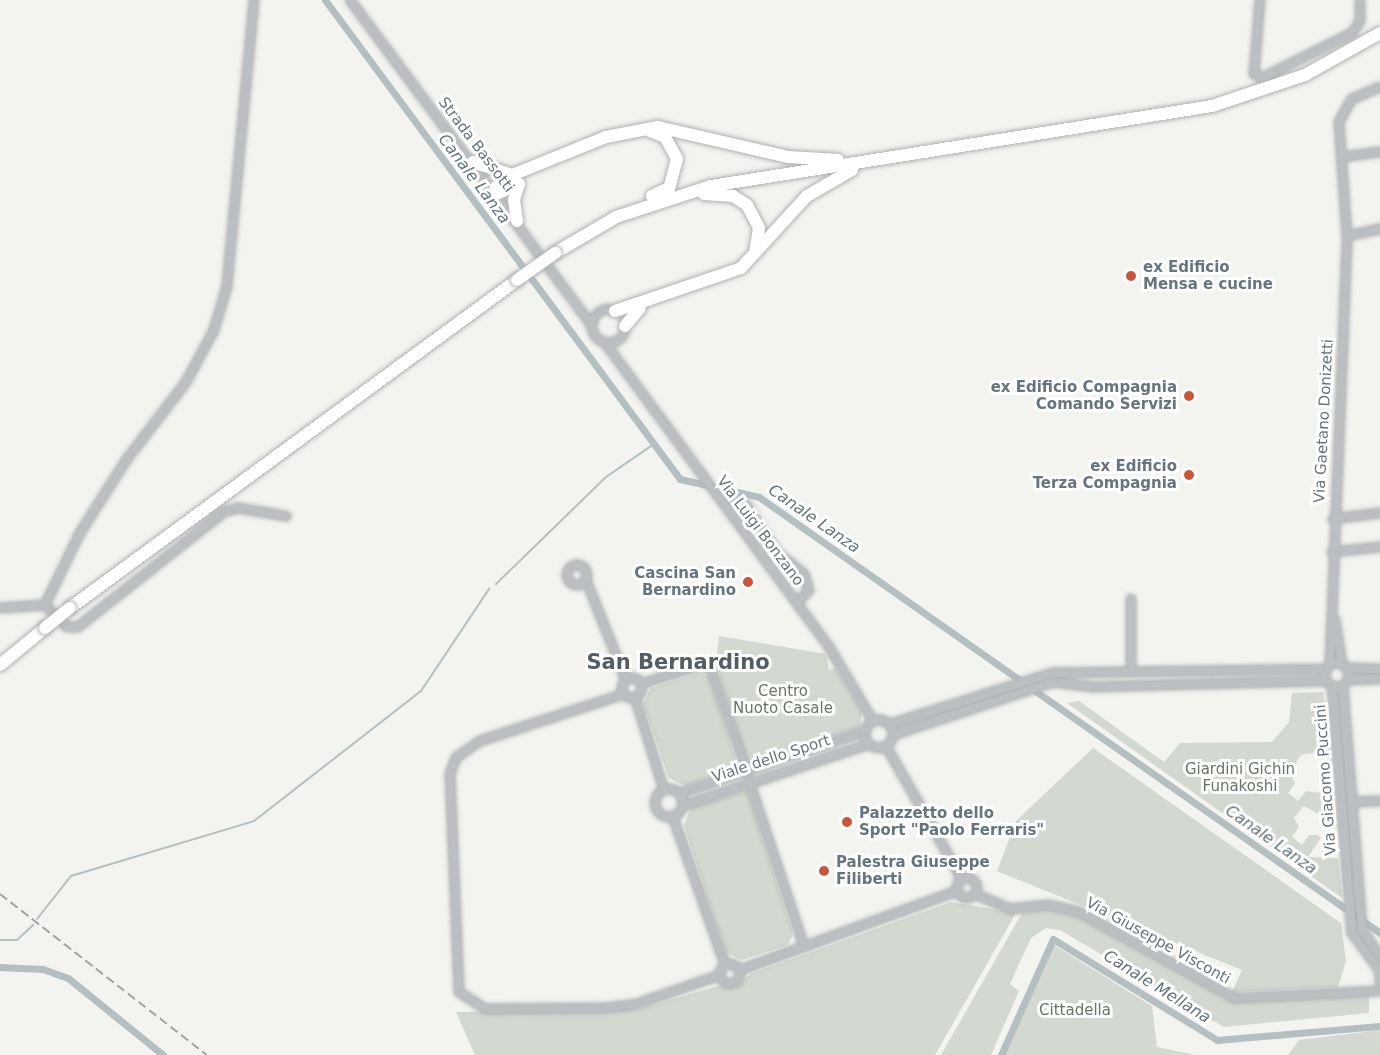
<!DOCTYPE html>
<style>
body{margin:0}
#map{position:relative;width:1380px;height:1055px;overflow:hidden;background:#f3f3f0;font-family:"DejaVu Sans",sans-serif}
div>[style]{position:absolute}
.green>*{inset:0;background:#d3d8d0}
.stream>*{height:2px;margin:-1px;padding:0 1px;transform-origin:1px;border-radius:1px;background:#b4bfc2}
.canal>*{height:7px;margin:-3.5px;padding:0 3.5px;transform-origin:3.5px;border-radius:3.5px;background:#b4bfc2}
.roads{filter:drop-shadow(0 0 2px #afb2b4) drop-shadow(0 0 2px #afb2b4)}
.minor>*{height:8px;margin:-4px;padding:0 4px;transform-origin:4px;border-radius:4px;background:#bbbfc1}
.minor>.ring{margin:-4px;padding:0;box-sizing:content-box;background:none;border:8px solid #bbbfc1;border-radius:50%}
.highway>*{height:12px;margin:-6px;padding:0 6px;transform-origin:6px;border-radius:6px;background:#fff}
.rail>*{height:2px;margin-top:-1px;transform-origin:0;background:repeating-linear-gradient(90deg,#9da3a7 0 9px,transparent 0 13.5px)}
.bridges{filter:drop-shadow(0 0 2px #afb2b4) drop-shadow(0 0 2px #afb2b4)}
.highway-bridge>*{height:12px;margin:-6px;padding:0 6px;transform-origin:6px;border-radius:6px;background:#fff}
.dots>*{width:16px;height:16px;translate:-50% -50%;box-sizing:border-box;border:3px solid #fff;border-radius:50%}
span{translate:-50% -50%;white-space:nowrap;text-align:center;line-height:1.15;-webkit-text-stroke:6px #fff;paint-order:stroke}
.street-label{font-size:15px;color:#66747d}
.poi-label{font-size:15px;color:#66747d;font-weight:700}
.left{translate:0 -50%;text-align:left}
.right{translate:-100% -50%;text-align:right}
.park-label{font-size:15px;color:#687564}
.water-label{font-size:16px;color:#62757b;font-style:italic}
.district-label{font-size:21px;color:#535d63;font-weight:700}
</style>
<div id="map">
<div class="green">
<i style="clip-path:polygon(719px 636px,826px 654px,829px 670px,835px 668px,862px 713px,860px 727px,748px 765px,716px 662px)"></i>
<i style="clip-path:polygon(698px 673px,709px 676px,738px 767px,685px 786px,669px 778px,643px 703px,651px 688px)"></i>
<i style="clip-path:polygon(1323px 692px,1330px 750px,1301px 755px,1289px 773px,1295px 783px,1288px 793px,1298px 801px,1306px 791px,1321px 793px,1330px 781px,1320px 774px,1331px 761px,1335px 823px,1304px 806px,1294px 818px,1299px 827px,1292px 837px,1302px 845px,1309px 835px,1317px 835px,1321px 838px,1308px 857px,1338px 858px,1342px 898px,1067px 703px,1079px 701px,1164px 762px,1180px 743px,1272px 742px,1289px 722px,1292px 693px)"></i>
<i style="clip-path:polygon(1093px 748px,1341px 923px,1346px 961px,1338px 987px,1232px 992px,1242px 970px,997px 871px,1016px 821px)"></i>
<i style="clip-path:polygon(747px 791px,793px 934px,788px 945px,742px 960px,726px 953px,684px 826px,691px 807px)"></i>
<i style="clip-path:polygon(951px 902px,1016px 913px,935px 1055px,475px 1055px,456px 1012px,639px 1009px,721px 985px,734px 989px,750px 974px)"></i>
<i style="clip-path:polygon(1049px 909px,1078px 916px,1235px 1002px,1369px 994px,1369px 1013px,1224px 1027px,1060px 930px,1046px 928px,1031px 938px,1010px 984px,1019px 991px,991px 1055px,941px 1055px,1022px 913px)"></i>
<i style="clip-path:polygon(1054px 945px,1152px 1006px,1157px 1047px,1195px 1055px,1005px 1055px)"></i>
<i style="clip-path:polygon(1380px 1030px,1380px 1055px,1288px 1055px,1299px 1040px)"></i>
</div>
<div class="stream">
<i style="left:496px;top:584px;width:153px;rotate:-44.2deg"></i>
<i style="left:606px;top:477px;width:58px;rotate:-34.5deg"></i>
<i style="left:37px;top:919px;width:55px;rotate:-51.7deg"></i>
<i style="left:71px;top:876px;width:191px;rotate:-16.7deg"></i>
<i style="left:254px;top:821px;width:212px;rotate:-37.9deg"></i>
<i style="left:421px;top:691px;width:123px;rotate:-56.3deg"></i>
<i style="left:0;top:940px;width:17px"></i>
<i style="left:17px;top:940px;width:22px;rotate:-43deg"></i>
</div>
<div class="canal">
<i style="left:325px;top:0;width:596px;rotate:53.46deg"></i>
<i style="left:680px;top:479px;width:81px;rotate:12.8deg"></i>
<i style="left:759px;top:497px;width:759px;rotate:35.07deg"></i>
<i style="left:0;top:967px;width:43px;rotate:2.7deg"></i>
<i style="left:43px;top:969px;width:27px;rotate:20deg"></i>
<i style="left:68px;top:978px;width:122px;rotate:39deg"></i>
<i style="left:1001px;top:1055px;width:127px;rotate:-65.9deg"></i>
<i style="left:1053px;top:939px;width:193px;rotate:31.6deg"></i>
<i style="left:1217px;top:1040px;width:164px;rotate:-4.9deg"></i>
</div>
<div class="roads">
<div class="minor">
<i style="left:350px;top:0;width:406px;rotate:53.4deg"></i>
<i style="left:1260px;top:0;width:74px;rotate:94.6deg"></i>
<i style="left:1254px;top:74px;width:9px;rotate:27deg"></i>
<i style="left:1262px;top:78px;width:101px;rotate:-26.6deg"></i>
<i style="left:1352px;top:33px;width:14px;rotate:-56deg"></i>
<i style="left:1360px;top:21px;width:21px;rotate:-90deg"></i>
<i style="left:1343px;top:157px;width:37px;rotate:-8deg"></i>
<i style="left:1347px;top:236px;width:34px;rotate:-12deg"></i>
<i class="ring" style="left:592px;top:309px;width:26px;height:26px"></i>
<i style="left:605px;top:343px;width:378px;rotate:53.6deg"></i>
<i style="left:829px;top:647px;width:86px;rotate:59.3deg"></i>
<i style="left:716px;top:492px;width:33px;rotate:23deg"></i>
<i style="left:746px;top:505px;width:56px;rotate:56.6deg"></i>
<i style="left:777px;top:552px;width:35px;rotate:39deg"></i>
<i style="left:804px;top:574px;width:17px;rotate:73deg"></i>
<i style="left:809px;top:590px;width:18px;rotate:133deg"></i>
<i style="left:1333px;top:519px;width:47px;rotate:-7.3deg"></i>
<i style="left:1332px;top:552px;width:48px;rotate:-5.9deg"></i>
<i class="ring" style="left:567px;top:565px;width:12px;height:12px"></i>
<i style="left:586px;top:580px;width:108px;rotate:68.2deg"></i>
<i style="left:1131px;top:599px;width:73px;rotate:90deg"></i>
<i style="left:45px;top:605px;width:31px;rotate:45deg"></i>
<i style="left:67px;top:627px;width:11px"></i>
<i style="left:78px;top:627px;width:186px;rotate:-38.2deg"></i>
<i style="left:224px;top:512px;width:15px;rotate:-16deg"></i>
<i style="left:238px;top:508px;width:49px;rotate:9.5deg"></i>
<i style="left:0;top:608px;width:45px;rotate:-3.8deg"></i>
<i style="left:45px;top:605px;width:80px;rotate:-64.1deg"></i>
<i style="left:80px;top:533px;width:88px;rotate:-57.6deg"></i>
<i style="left:127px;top:459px;width:97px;rotate:-52.5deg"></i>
<i style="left:186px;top:382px;width:59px;rotate:-61.7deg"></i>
<i style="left:214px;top:330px;width:46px;rotate:-73.5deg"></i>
<i style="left:227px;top:286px;width:287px;rotate:-84.6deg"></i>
<i style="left:1335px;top:620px;width:45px;rotate:81deg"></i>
<i class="ring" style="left:1325px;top:663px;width:16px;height:16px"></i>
<i style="left:1330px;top:665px;width:429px;rotate:-87.7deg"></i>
<i style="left:1347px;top:236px;width:114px;rotate:-94deg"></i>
<i style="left:1339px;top:122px;width:26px;rotate:-61deg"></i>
<i style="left:1352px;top:99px;width:30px;rotate:-23deg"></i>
<i style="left:1347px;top:668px;width:33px;rotate:2deg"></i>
<i class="ring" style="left:622px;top:678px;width:12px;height:12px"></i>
<i style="left:1348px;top:680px;width:32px;rotate:-2deg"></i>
<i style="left:641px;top:684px;width:60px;rotate:-17.5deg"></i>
<i style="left:698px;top:666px;width:13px;rotate:9deg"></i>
<i style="left:711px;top:668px;width:110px;rotate:70.9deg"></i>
<i style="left:1332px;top:686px;width:248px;rotate:85.4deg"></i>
<i style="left:1352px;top:933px;width:47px;rotate:53.6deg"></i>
<i style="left:1380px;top:971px;width:11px;rotate:90deg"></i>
<i style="left:1343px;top:686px;width:244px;rotate:85.5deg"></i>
<i style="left:1362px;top:929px;width:33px;rotate:57deg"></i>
<i style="left:624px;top:694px;width:151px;rotate:161.9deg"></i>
<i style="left:480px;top:741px;width:29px;rotate:145deg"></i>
<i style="left:456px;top:758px;width:17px;rotate:111deg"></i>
<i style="left:450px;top:774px;width:218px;rotate:87.6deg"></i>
<i style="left:459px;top:992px;width:31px;rotate:33deg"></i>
<i style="left:485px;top:1009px;width:120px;rotate:-0.5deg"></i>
<i style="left:605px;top:1008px;width:32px;rotate:-7deg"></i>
<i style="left:637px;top:1004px;width:88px;rotate:-19.3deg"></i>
<i style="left:635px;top:697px;width:97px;rotate:72.7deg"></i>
<i class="ring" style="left:865px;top:720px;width:20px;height:20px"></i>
<i style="left:890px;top:724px;width:171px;rotate:-17.4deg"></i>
<i style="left:1053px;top:673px;width:274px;rotate:-0.8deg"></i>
<i style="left:893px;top:735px;width:169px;rotate:-18.3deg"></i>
<i style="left:1053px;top:682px;width:41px;rotate:7deg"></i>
<i style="left:1094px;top:687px;width:232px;rotate:-1.5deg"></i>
<i style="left:886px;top:746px;width:153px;rotate:60.3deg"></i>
<i style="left:749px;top:781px;width:174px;rotate:71.6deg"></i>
<i class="ring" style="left:655px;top:789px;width:20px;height:20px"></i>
<i style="left:680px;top:793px;width:195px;rotate:-18.5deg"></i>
<i style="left:1351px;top:802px;width:29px;rotate:-2deg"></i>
<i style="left:683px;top:806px;width:196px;rotate:-18.4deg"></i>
<i style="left:673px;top:817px;width:157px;rotate:70.6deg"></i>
<i class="ring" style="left:957px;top:878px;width:12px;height:12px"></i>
<i style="left:975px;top:894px;width:38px;rotate:23deg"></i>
<i style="left:1010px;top:909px;width:39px;rotate:-6deg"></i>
<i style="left:1049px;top:905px;width:31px;rotate:13deg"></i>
<i style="left:1079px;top:912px;width:178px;rotate:28.9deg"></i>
<i style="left:1235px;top:998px;width:145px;rotate:-2.8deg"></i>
<i class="ring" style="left:720px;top:964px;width:12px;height:12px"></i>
<i style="left:740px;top:970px;width:231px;rotate:-20deg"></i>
</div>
<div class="highway">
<i style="left:650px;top:131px;width:16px;rotate:22deg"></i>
<i style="left:665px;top:137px;width:25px;rotate:61deg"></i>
<i style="left:677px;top:159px;width:30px;rotate:105deg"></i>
<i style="left:669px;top:188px;width:19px;rotate:155deg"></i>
<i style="left:473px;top:162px;width:41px;rotate:18.4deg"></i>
<i style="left:512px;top:175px;width:101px;rotate:-22deg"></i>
<i style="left:606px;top:137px;width:53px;rotate:-10.9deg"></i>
<i style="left:658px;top:127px;width:133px;rotate:13deg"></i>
<i style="left:788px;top:157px;width:50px;rotate:3.4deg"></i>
<i style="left:511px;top:176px;width:19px;rotate:144deg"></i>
<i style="left:496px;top:187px;width:7px;rotate:90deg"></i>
<i style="left:496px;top:194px;width:25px;rotate:-23deg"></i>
<i style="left:704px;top:194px;width:29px;rotate:4deg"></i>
<i style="left:733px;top:196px;width:17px;rotate:33deg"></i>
<i style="left:747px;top:205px;width:26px;rotate:62deg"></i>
<i style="left:759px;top:228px;width:24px;rotate:99deg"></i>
<i style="left:517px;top:221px;width:21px;rotate:-98deg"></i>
<i style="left:514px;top:200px;width:17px;rotate:-73deg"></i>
<i style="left:555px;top:253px;width:71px;rotate:-30.5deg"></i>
<i style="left:616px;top:217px;width:100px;rotate:-18.1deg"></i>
<i style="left:711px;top:186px;width:507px;rotate:-9.07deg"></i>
<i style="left:1212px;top:106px;width:98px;rotate:-18.4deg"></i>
<i style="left:1305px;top:75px;width:86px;rotate:-29.2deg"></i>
<i style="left:615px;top:311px;width:133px;rotate:-18.8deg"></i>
<i style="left:741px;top:268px;width:98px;rotate:-47.5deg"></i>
<i style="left:807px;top:196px;width:52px;rotate:-30deg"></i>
<i style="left:625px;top:326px;width:23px;rotate:-50deg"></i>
<i style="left:70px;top:608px;width:554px;rotate:-36.27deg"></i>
<i style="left:0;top:665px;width:58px;rotate:-39.4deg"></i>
</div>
</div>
<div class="rail">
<i style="left:0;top:894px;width:262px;rotate:37.9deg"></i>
</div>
<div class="bridges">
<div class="highway-bridge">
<i style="left:517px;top:280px;width:47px;rotate:-35.4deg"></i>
<i style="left:45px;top:628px;width:32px;rotate:-39deg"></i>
</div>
</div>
<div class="dots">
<i style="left:1131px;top:276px;background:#cc5438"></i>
<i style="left:1189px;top:396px;background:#cc5438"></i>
<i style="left:1189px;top:475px;background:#cc5438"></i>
<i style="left:748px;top:582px;background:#cc5438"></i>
<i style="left:847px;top:822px;background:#cc5438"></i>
<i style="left:824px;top:871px;background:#cc5438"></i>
</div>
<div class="street-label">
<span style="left:476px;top:145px;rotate:53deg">Strada Bassotti</span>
<span style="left:1324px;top:421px;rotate:-87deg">Via Gaetano Donizetti</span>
<span style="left:760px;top:531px;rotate:53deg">Via Luigi Bonzano</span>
<span style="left:771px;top:759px;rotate:-18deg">Viale dello Sport</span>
<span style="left:1326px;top:780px;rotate:-94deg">Via Giacomo Puccini</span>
<span style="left:1158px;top:941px;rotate:29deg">Via Giuseppe Visconti</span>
</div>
<div class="poi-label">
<span class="left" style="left:1143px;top:276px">ex Edificio<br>Mensa e cucine</span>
<span class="right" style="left:1177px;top:396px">ex Edificio Compagnia<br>Comando Servizi</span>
<span class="right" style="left:1177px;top:475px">ex Edificio<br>Terza Compagnia</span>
<span class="right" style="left:736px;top:582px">Cascina San<br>Bernardino</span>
<span class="left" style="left:859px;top:822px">Palazzetto dello<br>Sport "Paolo Ferraris"</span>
<span class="left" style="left:836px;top:871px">Palestra Giuseppe<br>Filiberti</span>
</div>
<div class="park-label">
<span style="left:783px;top:700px">Centro<br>Nuoto Casale</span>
<span style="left:1240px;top:778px">Giardini Gichin<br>Funakoshi</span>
<span style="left:1075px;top:1011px">Cittadella</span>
</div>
<div class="water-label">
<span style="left:474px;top:179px;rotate:53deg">Canale Lanza</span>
<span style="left:814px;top:519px;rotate:35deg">Canale Lanza</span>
<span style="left:1271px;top:840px;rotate:35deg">Canale Lanza</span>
<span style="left:1157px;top:987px;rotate:32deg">Canale Mellana</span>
</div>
<div class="district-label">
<span style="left:678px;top:662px">San Bernardino</span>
</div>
</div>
